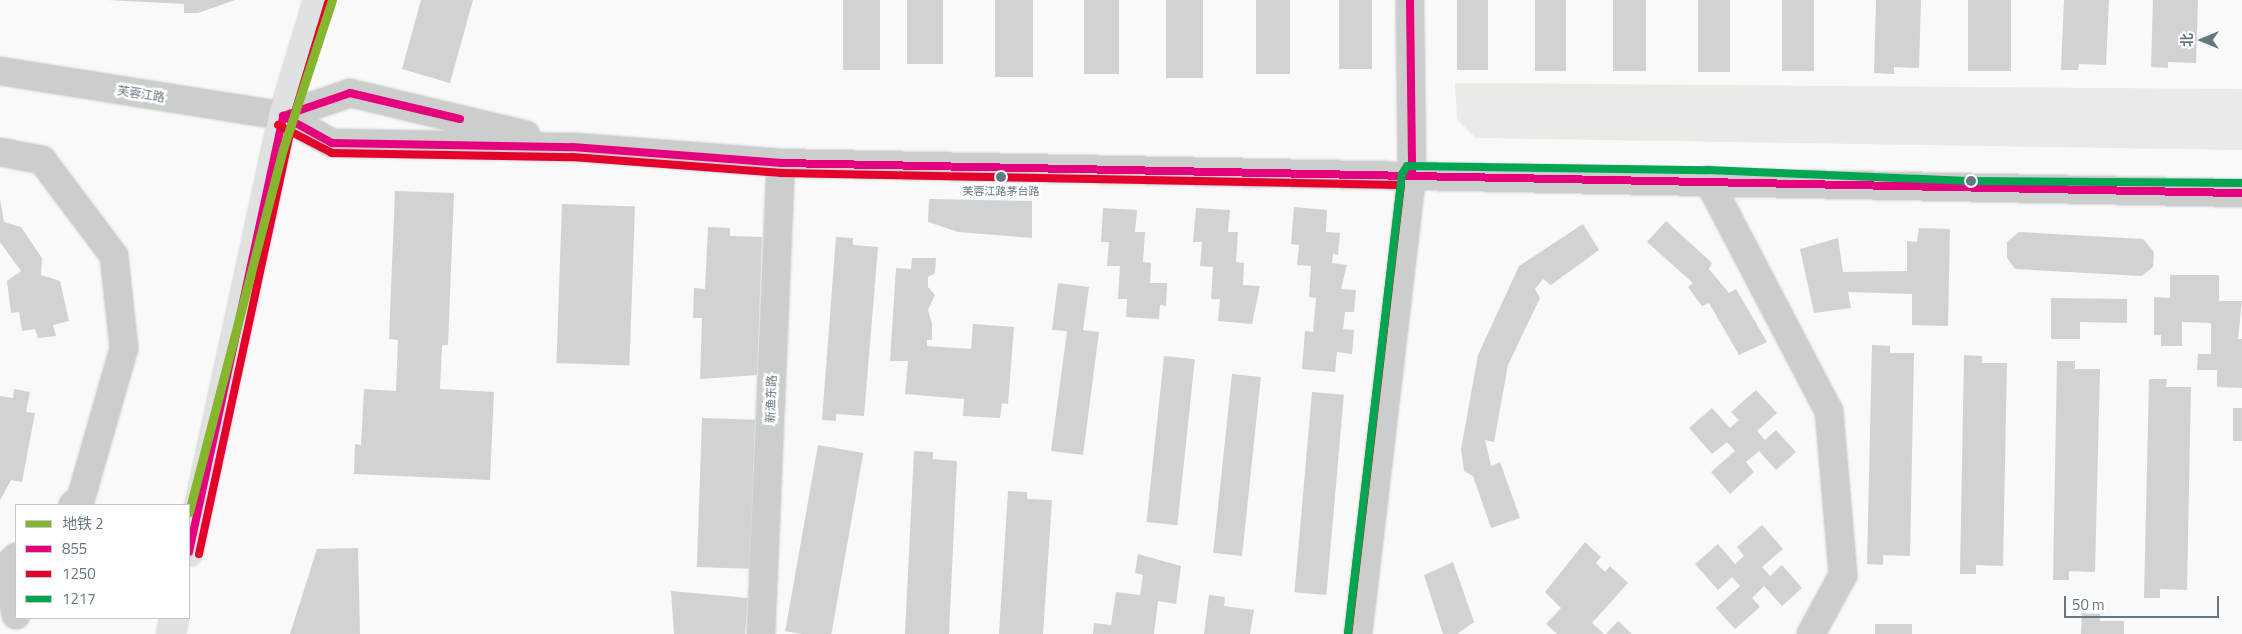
<!DOCTYPE html>
<meta charset="utf-8">
<style>
body{margin:0}
#map{position:relative;width:2242px;height:634px;overflow:hidden;background:#f9f9f9;font-family:"Titillium Web","Noto Sans SC",sans-serif}
div>[style]{position:absolute}
.green>*{inset:0;background:#e8ebe6}
.building>*{inset:0;background:#d0d2d3;transform-origin:0 0}
.roads{filter:drop-shadow(0 0 1px #d5d6d7) drop-shadow(0 0 1px #d5d6d7)}
.minor>*{height:28px;margin:-14px;padding:0 14px;transform-origin:14px;border-radius:14px;background:#cccece}
.major>*{height:28px;margin:-14px;padding:0 14px;transform-origin:14px;border-radius:14px;background:#e0e1e1}
.bus-1>*{height:8px;margin:-4px;padding:0 4px;transform-origin:4px;border-radius:4px;background:#e5007d}
.bus-2>*{height:8px;margin:-4px;padding:0 4px;transform-origin:4px;border-radius:4px;background:#e4002b}
.bus-3>*{height:8px;margin:-4px;padding:0 4px;transform-origin:4px;border-radius:4px;background:#00a651}
.metro-1>*{height:9px;margin:-4.5px;padding:0 4.5px;transform-origin:4.5px;border-radius:4.5px;background:#86b52e}
.dots>*{width:14px;height:14px;translate:-50% -50%;box-sizing:border-box;border:2px solid #fff;border-radius:50%}
span{translate:-50% -50%;white-space:nowrap;text-align:center;line-height:1.15;-webkit-text-stroke:5px #fff;paint-order:stroke}
.bus-label{font-size:11px;color:#657782}
.street-label{font-size:12px;color:#657782}
.legend{position:absolute;left:15px;top:504px;width:175px;height:115px;box-sizing:border-box;background:#fff;border:1px solid #c1c9cd;margin:0;padding:6px 9px;list-style:none;font-size:15px;color:#657782}
.legend li{display:flex;align-items:center;gap:10px;height:25px}
.legend b{width:25px;border:1px solid #c1c9cd}
.north{position:absolute;left:2177px;top:15px;width:50px;height:50px;-webkit-text-stroke:4px #fff;paint-order:stroke;rotate:270deg;font-size:14px;font-weight:700;line-height:20px;text-align:center;color:#657782}
.north::after{content:'';display:block;margin:auto;width:18px;height:22px;background:#657782;clip-path:polygon(50% 0,100% 100%,50% 72%,0 100%)}
.scale{position:absolute;left:2064px;top:596px;width:155px;height:22px;box-sizing:border-box;border:2px solid #657782;border-top:0;padding-left:6px;font-size:15px;line-height:18px;white-space:nowrap;color:#657782;-webkit-text-stroke:4px #fff;paint-order:stroke}
</style>
<div id="map">
<div class="green">
<i style="clip-path:polygon(1455px 83px,2242px 89px,2242px 150px,1476px 138px,1457px 119px)"></i>
</div>
<div class="building">
<i style="clip-path:polygon(107px 0,235px 0,198px 13px,184px 13px,184px 4px)"></i>
<i style="clip-path:polygon(421px 0,473px 0,450px 83px,402px 69px)"></i>
<i style="left:843px;top:0;width:37px;height:70px"></i>
<i style="left:907px;top:0;width:36px;height:64px"></i>
<i style="left:995px;top:0;width:38px;height:77px"></i>
<i style="left:1084px;top:0;width:35px;height:74px"></i>
<i style="left:1166px;top:0;width:37px;height:78px"></i>
<i style="left:1256px;top:0;width:34px;height:74px"></i>
<i style="left:1339px;top:0;width:33px;height:69px"></i>
<i style="left:1457px;top:0;width:31px;height:70px"></i>
<i style="left:1535px;top:0;width:31px;height:71px"></i>
<i style="left:1613px;top:0;width:33px;height:71px"></i>
<i style="left:1698px;top:0;width:32px;height:72px"></i>
<i style="left:1782px;top:0;width:32px;height:71px"></i>
<i style="clip-path:polygon(1876px 0,1921px 0,1919px 68px,1894px 67px,1894px 74px,1874px 73px)"></i>
<i style="left:1968px;top:0;width:43px;height:71px"></i>
<i style="clip-path:polygon(2064px 0,2109px 0,2106px 65px,2079px 64px,2078px 70px,2061px 70px)"></i>
<i style="clip-path:polygon(2153px 0,2198px 0,2196px 63px,2168px 62px,2168px 68px,2151px 67px)"></i>
<i style="clip-path:polygon(395px 191px,454px 193px,448px 345px,442px 345px,440px 389px,494px 392px,490px 480px,354px 474px,355px 444px,361px 445px,364px 389px,396px 391px,398px 340px,389px 339px)"></i>
<i style="clip-path:polygon(0 199px,4px 222px,21px 227px,42px 258px,41px 275px,60px 281px,69px 321px,53px 325px,56px 336px,38px 338px,35px 329px,22px 331px,19px 312px,11px 313px,7px 281px,21px 271px,0 242px)"></i>
<i style="clip-path:polygon(929px 199px,1032px 201px,1032px 238px,958px 232px,928px 222px)"></i>
<i style="left:562px;top:204px;width:73px;height:159px;rotate:2deg"></i>
<i style="clip-path:polygon(1294px 207px,1327px 210px,1326px 232px,1340px 233px,1338px 255px,1333px 254px,1332px 263px,1347px 265px,1341px 289px,1356px 290px,1354px 312px,1345px 312px,1343px 329px,1354px 330px,1352px 354px,1337px 352px,1335px 372px,1302px 369px,1305px 331px,1313px 332px,1316px 298px,1309px 297px,1311px 266px,1297px 265px,1299px 245px,1291px 244px)"></i>
<i style="clip-path:polygon(1103px 208px,1137px 210px,1135px 232px,1145px 232px,1143px 262px,1151px 263px,1150px 283px,1167px 283px,1166px 306px,1160px 305px,1159px 319px,1126px 317px,1127px 299px,1118px 299px,1120px 266px,1107px 266px,1109px 242px,1101px 242px)"></i>
<i style="clip-path:polygon(1196px 208px,1230px 210px,1228px 232px,1238px 232px,1236px 262px,1244px 263px,1243px 285px,1260px 286px,1252px 324px,1218px 321px,1220px 299px,1211px 299px,1213px 267px,1200px 266px,1202px 242px,1193px 242px)"></i>
<i style="clip-path:polygon(1666px 221px,1712px 263px,1709px 269px,1729px 293px,1736px 289px,1767px 342px,1739px 355px,1709px 303px,1702px 306px,1688px 287px,1693px 283px,1647px 242px)"></i>
<i style="clip-path:polygon(1583px 224px,1599px 250px,1551px 285px,1543px 279px,1535px 289px,1540px 298px,1508px 365px,1494px 442px,1485px 440px,1491px 466px,1500px 462px,1520px 518px,1491px 528px,1473px 476px,1464px 471px,1461px 449px,1478px 355px,1519px 266px)"></i>
<i style="clip-path:polygon(708px 227px,730px 228px,730px 236px,762px 237px,757px 375px,700px 379px,702px 318px,693px 318px,694px 288px,705px 289px)"></i>
<i style="clip-path:polygon(1919px 228px,1950px 229px,1948px 326px,1912px 325px,1912px 294px,1848px 292px,1851px 308px,1814px 313px,1800px 249px,1838px 238px,1843px 272px,1907px 271px,1907px 241px,1917px 242px)"></i>
<i style="clip-path:polygon(2019px 232px,2143px 239px,2154px 252px,2153px 267px,2142px 276px,2015px 269px,2007px 258px,2007px 242px)"></i>
<i style="clip-path:polygon(836px 237px,853px 238px,853px 245px,878px 247px,864px 416px,836px 414px,836px 421px,822px 420px)"></i>
<i style="clip-path:polygon(912px 258px,936px 258px,935px 273px,928px 277px,928px 287px,935px 295px,928px 310px,932px 324px,932px 340px,927px 340px,927px 346px,971px 349px,973px 324px,1014px 327px,1008px 404px,1002px 403px,1000px 418px,963px 416px,964px 399px,905px 394px,908px 361px,890px 361px,896px 268px,911px 269px)"></i>
<i style="clip-path:polygon(2170px 275px,2219px 275px,2219px 301px,2242px 301px,2238px 339px,2242px 339px,2242px 388px,2217px 387px,2217px 370px,2197px 370px,2198px 354px,2211px 354px,2211px 323px,2182px 322px,2182px 346px,2161px 346px,2161px 335px,2154px 335px,2154px 297px,2170px 298px)"></i>
<i style="clip-path:polygon(1058px 283px,1089px 287px,1083px 330px,1099px 332px,1083px 455px,1051px 451px,1067px 331px,1052px 330px)"></i>
<i style="clip-path:polygon(2051px 298px,2127px 299px,2127px 323px,2080px 322px,2080px 339px,2051px 339px)"></i>
<i style="clip-path:polygon(1872px 345px,1890px 346px,1890px 353px,1914px 353px,1910px 556px,1883px 555px,1883px 565px,1867px 564px)"></i>
<i style="clip-path:polygon(1964px 355px,1982px 356px,1982px 363px,2007px 363px,2003px 566px,1976px 565px,1976px 574px,1960px 574px)"></i>
<i style="left:1164px;top:356px;width:31px;height:167px;rotate:6deg"></i>
<i style="clip-path:polygon(2057px 361px,2075px 361px,2075px 369px,2100px 369px,2095px 572px,2069px 571px,2069px 580px,2053px 580px)"></i>
<i style="left:1232px;top:374px;width:29px;height:180px;rotate:6deg"></i>
<i style="clip-path:polygon(2149px 379px,2167px 379px,2166px 387px,2191px 387px,2187px 590px,2160px 589px,2160px 598px,2144px 598px)"></i>
<i style="clip-path:polygon(14px 389px,30px 392px,26px 412px,35px 413px,22px 482px,11px 480px,0 500px,0 396px,13px 398px)"></i>
<i style="clip-path:polygon(1756px 390px,1777px 413px,1757px 431px,1765px 440px,1776px 430px,1796px 452px,1776px 470px,1759px 451px,1746px 462px,1754px 472px,1730px 494px,1711px 472px,1735px 451px,1727px 442px,1712px 454px,1689px 428px,1712px 408px,1730px 428px,1739px 420px,1731px 412px)"></i>
<i style="left:1312px;top:392px;width:32px;height:201px;rotate:5deg"></i>
<i style="left:2233px;top:408px;width:9px;height:33px"></i>
<i style="left:702px;top:418px;width:53px;height:149px;rotate:2deg"></i>
<i style="left:818px;top:445px;width:46px;height:189px;rotate:10deg"></i>
<i style="clip-path:polygon(914px 451px,933px 452px,933px 459px,957px 461px,949px 634px,905px 634px)"></i>
<i style="clip-path:polygon(1008px 491px,1027px 492px,1027px 499px,1052px 500px,1043px 634px,999px 634px)"></i>
<i style="clip-path:polygon(1762px 525px,1783px 549px,1762px 567px,1770px 576px,1782px 565px,1802px 588px,1782px 606px,1764px 586px,1752px 598px,1760px 607px,1735px 629px,1716px 608px,1740px 586px,1732px 577px,1718px 590px,1695px 564px,1718px 544px,1735px 564px,1744px 556px,1737px 547px)"></i>
<i style="clip-path:polygon(1585px 542px,1601px 557px,1596px 563px,1605px 572px,1610px 566px,1628px 583px,1592px 623px,1604px 634px,1557px 634px,1546px 624px,1561px 608px,1545px 592px)"></i>
<i style="clip-path:polygon(358px 548px,360px 634px,290px 634px,317px 549px)"></i>
<i style="clip-path:polygon(1138px 554px,1181px 566px,1176px 604px,1158px 601px,1154px 634px,1093px 634px,1094px 623px,1111px 625px,1116px 592px,1140px 595px,1143px 575px,1135px 573px)"></i>
<i style="clip-path:polygon(1453px 562px,1474px 622px,1457px 634px,1443px 634px,1424px 575px)"></i>
<i style="clip-path:polygon(671px 591px,748px 598px,745px 634px,674px 634px)"></i>
<i style="clip-path:polygon(1209px 595px,1225px 597px,1224px 606px,1254px 610px,1250px 634px,1204px 634px)"></i>
<i style="clip-path:polygon(2082px 613px,2100px 614px,2100px 621px,2124px 621px,2124px 634px,2081px 634px)"></i>
<i style="clip-path:polygon(1618px 621px,1632px 634px,1606px 634px)"></i>
<i style="left:1875px;top:624px;width:37px;height:10px"></i>
</div>
<div class="roads">
<div class="minor">
<i style="left:0;top:71px;width:287px;rotate:9deg"></i>
<i style="left:283px;top:116px;width:56px;rotate:28.9deg"></i>
<i style="left:332px;top:143px;width:241px;rotate:1deg"></i>
<i style="left:573px;top:147px;width:209px;rotate:4.4deg"></i>
<i style="left:781px;top:163px;width:1461px;rotate:1.18deg"></i>
<i style="left:283px;top:116px;width:71px;rotate:-18.9deg"></i>
<i style="left:350px;top:93px;width:181px;rotate:13.4deg"></i>
<i style="left:0;top:152px;width:43px;rotate:10.8deg"></i>
<i style="left:42px;top:160px;width:120px;rotate:53.1deg"></i>
<i style="left:114px;top:256px;width:93px;rotate:83.8deg"></i>
<i style="left:124px;top:348px;width:156px;rotate:106deg"></i>
<i style="left:81px;top:498px;width:11px;rotate:139deg"></i>
<i style="left:1708px;top:180px;width:261px;rotate:62.4deg"></i>
<i style="left:1829px;top:411px;width:165px;rotate:85.1deg"></i>
<i style="left:1843px;top:575px;width:67px;rotate:118.5deg"></i>
<i style="left:16px;top:557px;width:14px;rotate:135deg"></i>
<i style="left:6px;top:567px;width:49px;rotate:78.2deg"></i>
<i style="left:761px;top:634px;width:471px;rotate:-87.6deg"></i>
<i style="left:1358px;top:634px;width:462px;rotate:-83.3deg"></i>
<i style="left:1412px;top:175px;width:175px;rotate:-90.7deg"></i>
</div>
<div class="major">
<i style="left:189px;top:552px;width:446px;rotate:-77.8deg"></i>
<i style="left:283px;top:116px;width:121px;rotate:-73.2deg"></i>
<i style="left:171px;top:634px;width:16px;rotate:-79deg"></i>
</div>
</div>
<div class="bus-1">
<i style="left:1410px;top:0;width:175px;rotate:89.3deg"></i>
<i style="left:283px;top:116px;width:56px;rotate:28.9deg"></i>
<i style="left:332px;top:143px;width:241px;rotate:1deg"></i>
<i style="left:573px;top:147px;width:209px;rotate:4.4deg"></i>
<i style="left:781px;top:163px;width:1461px;rotate:1.18deg"></i>
<i style="left:283px;top:116px;width:71px;rotate:-18.9deg"></i>
<i style="left:350px;top:93px;width:113px;rotate:13.3deg"></i>
<i style="left:189px;top:552px;width:446px;rotate:-77.8deg"></i>
</div>
<div class="bus-2">
<i style="left:278px;top:125px;width:61px;rotate:27.4deg"></i>
<i style="left:332px;top:153px;width:241px;rotate:1deg"></i>
<i style="left:573px;top:157px;width:209px;rotate:4.4deg"></i>
<i style="left:781px;top:173px;width:620px;rotate:1.11deg"></i>
<i style="left:1401px;top:185px;width:451px;rotate:96.7deg"></i>
<i style="left:199px;top:554px;width:445px;rotate:-77.8deg"></i>
<i style="left:293px;top:119px;width:121px;rotate:-73.2deg"></i>
</div>
<div class="bus-3">
<i style="left:1348px;top:633px;width:462px;rotate:-83.3deg"></i>
<i style="left:1402px;top:174px;width:9px;rotate:-58deg"></i>
<i style="left:1407px;top:166px;width:301px;rotate:0.8deg"></i>
<i style="left:1708px;top:170px;width:260px;rotate:2.4deg"></i>
<i style="left:1968px;top:181px;width:274px;rotate:0.4deg"></i>
</div>
<div class="metro-1">
<i style="left:189px;top:512px;width:375px;rotate:-75.5deg"></i>
<i style="left:283px;top:149px;width:157px;rotate:-71.8deg"></i>
</div>
<div class="dots">
<i style="left:1001px;top:177px;background:#657782"></i>
<i style="left:1971px;top:181px;background:#657782"></i>
</div>
<div class="bus-label">
<span style="left:1001px;top:191px">芙蓉江路茅台路</span>
</div>
<div class="street-label">
<span style="left:141px;top:94px;rotate:9deg">芙蓉江路</span>
<span style="left:771px;top:399px;rotate:-88deg">新渔东路</span>
</div>
<ul class="legend">
<li><b style="height:6px;background:#86b52e"></b>地铁 2</li>
<li><b style="height:6px;background:#e5007d"></b>855</li>
<li><b style="height:6px;background:#e4002b"></b>1250</li>
<li><b style="height:6px;background:#00a651"></b>1217</li>
</ul>
<div class="north">北</div>
<div class="scale">50 m</div>
</div>
